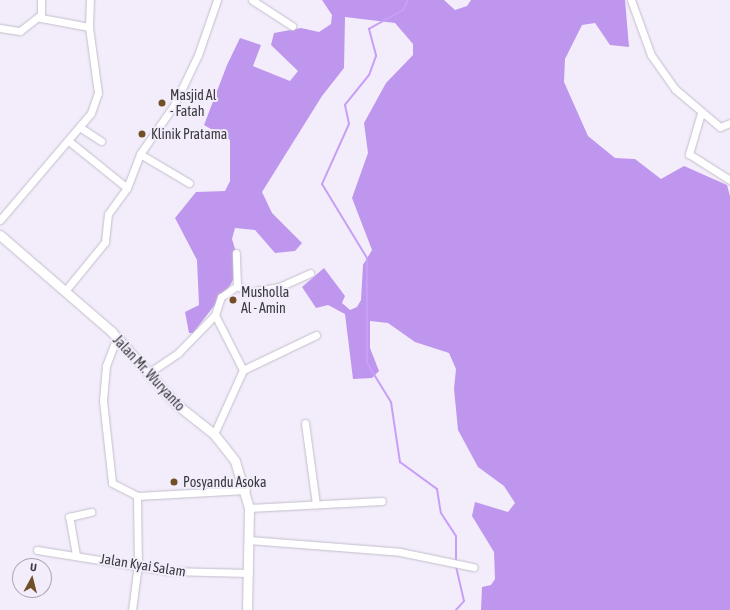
<!DOCTYPE html>
<style>
body{margin:0}
#map{position:relative;width:730px;height:610px;overflow:hidden;background:#f3edfb;font-family:"Asap Condensed",sans-serif}
div>[style]{position:absolute}
.forest>*{inset:0;background:#bf96ed}
.stream>*{height:2px;margin:-1px;padding:0 1px;transform-origin:1px;border-radius:1px;background:#c89ff6}
.roads{filter:drop-shadow(0 0 1px #c3becb) drop-shadow(0 0 1px #c3becb)}
.minor>*{height:7px;margin:-3.5px;padding:0 3.5px;transform-origin:3.5px;border-radius:3.5px;background:#fff}
.major>*{height:9px;margin:-4.5px;padding:0 4.5px;transform-origin:4.5px;border-radius:4.5px;background:#fff}
.dots>*{width:11px;height:11px;translate:-50% -50%;box-sizing:border-box;border:2px solid #f3edfb;border-radius:50%}
span{translate:-50% -50%;white-space:nowrap;text-align:center;line-height:1.15;-webkit-text-stroke:4px #f3edfb;paint-order:stroke}
.poi-label{font-size:14px;color:#3c3a3f}
.left{translate:0 -50%;text-align:left}
.street-label{font-size:14px;color:#3c3a3f}
.north{position:absolute;left:12px;top:558px;width:40px;height:40px;box-sizing:border-box;background:#f3edfb;border:1px solid #aaa5b0;border-radius:50%;rotate:7deg;font-size:11px;font-weight:700;line-height:16px;text-align:center;color:#3c3a3f}
.north::after{content:'';display:block;margin:auto;width:14px;height:18px;background:#714f27;clip-path:polygon(50% 0,100% 100%,50% 72%,0 100%)}
</style>
<div id="map">
<div class="forest">
<i style="clip-path:polygon(322px 0,444px 0,455px 10px,467px 6px,471px 0,625px 0,629px 47px,610px 45px,595px 23px,582px 25px,565px 59px,564px 82px,588px 136px,615px 158px,635px 159px,661px 179px,684px 166px,727px 185px,730px 196px,730px 610px,481px 610px,482px 587px,491px 585px,495px 579px,494px 552px,472px 516px,475px 502px,508px 512px,515px 503px,504px 486px,478px 467px,458px 430px,454px 389px,456px 369px,449px 353px,415px 342px,388px 323px,370px 321px,370px 348px,379px 371px,372px 378px,353px 379px,345px 314px,328px 305px,316px 308px,302px 287px,324px 268px,345px 296px,342px 303px,350px 310px,357px 307px,361px 300px,363px 265px,372px 250px,352px 198px,368px 153px,364px 123px,386px 83px,413px 55px,413px 44px,395px 23px,345px 17px,344px 68px,322px 96px,262px 192px,272px 213px,302px 243px,295px 251px,275px 253px,255px 230px,235px 228px,232px 239px,240px 265px,231px 284px,193px 333px,189px 333px,185px 312px,199px 305px,197px 260px,175px 218px,196px 192px,225px 191px,230px 181px,230px 140px,204px 125px,227px 65px,240px 38px,261px 45px,253px 66px,290px 81px,298px 71px,271px 45px,274px 33px,301px 28px,319px 32px,331px 24px,332px 15px)"></i>
</div>
<div class="stream">
<i style="left:408px;top:0;width:11px;rotate:117deg"></i>
<i style="left:403px;top:10px;width:39px;rotate:151deg"></i>
<i style="left:369px;top:29px;width:28px;rotate:75deg"></i>
<i style="left:376px;top:56px;width:20px;rotate:110deg"></i>
<i style="left:369px;top:75px;width:38px;rotate:129deg"></i>
<i style="left:345px;top:105px;width:19px;rotate:78deg"></i>
<i style="left:349px;top:124px;width:66px;rotate:114.2deg"></i>
<i style="left:322px;top:184px;width:87px;rotate:58.7deg"></i>
<i style="left:367px;top:258px;width:105px;rotate:90deg"></i>
<i style="left:367px;top:363px;width:46px;rotate:58.4deg"></i>
<i style="left:391px;top:402px;width:61px;rotate:81.5deg"></i>
<i style="left:400px;top:462px;width:46px;rotate:36.1deg"></i>
<i style="left:437px;top:489px;width:24px;rotate:81deg"></i>
<i style="left:441px;top:513px;width:27px;rotate:57deg"></i>
<i style="left:456px;top:536px;width:25px;rotate:90deg"></i>
<i style="left:456px;top:610px;width:12px;rotate:-48deg"></i>
<i style="left:464px;top:601px;width:37px;rotate:-103deg"></i>
</div>
<div class="roads">
<div class="minor">
<i style="left:41px;top:0;width:18px;rotate:90deg"></i>
<i style="left:41px;top:18px;width:49px;rotate:10.6deg"></i>
<i style="left:252px;top:0;width:48px;rotate:33deg"></i>
<i style="left:631px;top:0;width:59px;rotate:70deg"></i>
<i style="left:651px;top:55px;width:42px;rotate:54.8deg"></i>
<i style="left:675px;top:89px;width:59px;rotate:40.2deg"></i>
<i style="left:720px;top:127px;width:11px;rotate:-22deg"></i>
<i style="left:0;top:28px;width:20px;rotate:9deg"></i>
<i style="left:20px;top:31px;width:24px;rotate:-38deg"></i>
<i style="left:701px;top:113px;width:43px;rotate:106.3deg"></i>
<i style="left:689px;top:154px;width:49px;rotate:32.4deg"></i>
<i style="left:81px;top:128px;width:24px;rotate:33deg"></i>
<i style="left:70px;top:142px;width:73px;rotate:38.9deg"></i>
<i style="left:140px;top:154px;width:57px;rotate:30.6deg"></i>
<i style="left:0;top:220px;width:140px;rotate:-49.6deg"></i>
<i style="left:91px;top:113px;width:21px;rotate:-71deg"></i>
<i style="left:98px;top:93px;width:67px;rotate:-97.8deg"></i>
<i style="left:89px;top:27px;width:27px;rotate:-88deg"></i>
<i style="left:237px;top:286px;width:13px;rotate:27deg"></i>
<i style="left:249px;top:292px;width:30px;rotate:-9deg"></i>
<i style="left:279px;top:287px;width:34px;rotate:-24deg"></i>
<i style="left:65px;top:291px;width:63px;rotate:-50.8deg"></i>
<i style="left:105px;top:242px;width:28px;rotate:-84deg"></i>
<i style="left:108px;top:214px;width:32px;rotate:-54deg"></i>
<i style="left:127px;top:188px;width:36px;rotate:-69deg"></i>
<i style="left:140px;top:154px;width:60px;rotate:-55.2deg"></i>
<i style="left:174px;top:105px;width:55px;rotate:-64.4deg"></i>
<i style="left:198px;top:55px;width:58px;rotate:-70.9deg"></i>
<i style="left:117px;top:337px;width:31px;rotate:111deg"></i>
<i style="left:106px;top:366px;width:35px;rotate:95deg"></i>
<i style="left:103px;top:401px;width:82px;rotate:83.7deg"></i>
<i style="left:112px;top:483px;width:28px;rotate:27deg"></i>
<i style="left:137px;top:496px;width:68px;rotate:89.2deg"></i>
<i style="left:138px;top:564px;width:46px;rotate:97.4deg"></i>
<i style="left:243px;top:370px;width:81px;rotate:-25.6deg"></i>
<i style="left:150px;top:372px;width:34px;rotate:-34deg"></i>
<i style="left:178px;top:353px;width:53px;rotate:-45.8deg"></i>
<i style="left:305px;top:423px;width:82px;rotate:82.3deg"></i>
<i style="left:214px;top:434px;width:70px;rotate:-65.6deg"></i>
<i style="left:243px;top:370px;width:62px;rotate:-117deg"></i>
<i style="left:215px;top:315px;width:19px;rotate:-72deg"></i>
<i style="left:221px;top:297px;width:19px;rotate:-35deg"></i>
<i style="left:237px;top:286px;width:33px;rotate:-92deg"></i>
<i style="left:137px;top:496px;width:109px;rotate:-3.2deg"></i>
<i style="left:249px;top:508px;width:133px;rotate:-3deg"></i>
<i style="left:249px;top:540px;width:151px;rotate:4.5deg"></i>
<i style="left:400px;top:552px;width:75px;rotate:11.6deg"></i>
<i style="left:37px;top:550px;width:133px;rotate:9.1deg"></i>
<i style="left:168px;top:571px;width:81px;rotate:1.4deg"></i>
<i style="left:76px;top:555px;width:39px;rotate:-100deg"></i>
<i style="left:69px;top:517px;width:23px;rotate:-13deg"></i>
</div>
<div class="major">
<i style="left:0;top:235px;width:147px;rotate:40.9deg"></i>
<i style="left:111px;top:331px;width:98px;rotate:48.3deg"></i>
<i style="left:176px;top:404px;width:48px;rotate:38.3deg"></i>
<i style="left:214px;top:434px;width:34px;rotate:52deg"></i>
<i style="left:235px;top:461px;width:49px;rotate:73.4deg"></i>
<i style="left:249px;top:508px;width:102px;rotate:91.1deg"></i>
</div>
</div>
<div class="dots">
<i style="left:162px;top:103px;background:#714f27"></i>
<i style="left:142px;top:134px;background:#714f27"></i>
<i style="left:233px;top:300px;background:#714f27"></i>
<i style="left:174px;top:482px;background:#714f27"></i>
</div>
<div class="poi-label">
<span class="left" style="left:170px;top:103px">Masjid Al<br>- Fatah</span>
<span class="left" style="left:151px;top:134px">Klinik Pratama</span>
<span class="left" style="left:241px;top:300px">Musholla<br>Al - Amin</span>
<span class="left" style="left:183px;top:482px">Posyandu Asoka</span>
</div>
<div class="street-label">
<span style="left:149px;top:373px;rotate:47deg">Jalan Mr. Wuryanto</span>
<span style="left:143px;top:565px;rotate:9deg">Jalan Kyai Salam</span>
</div>
<div class="north">U</div>
</div>
